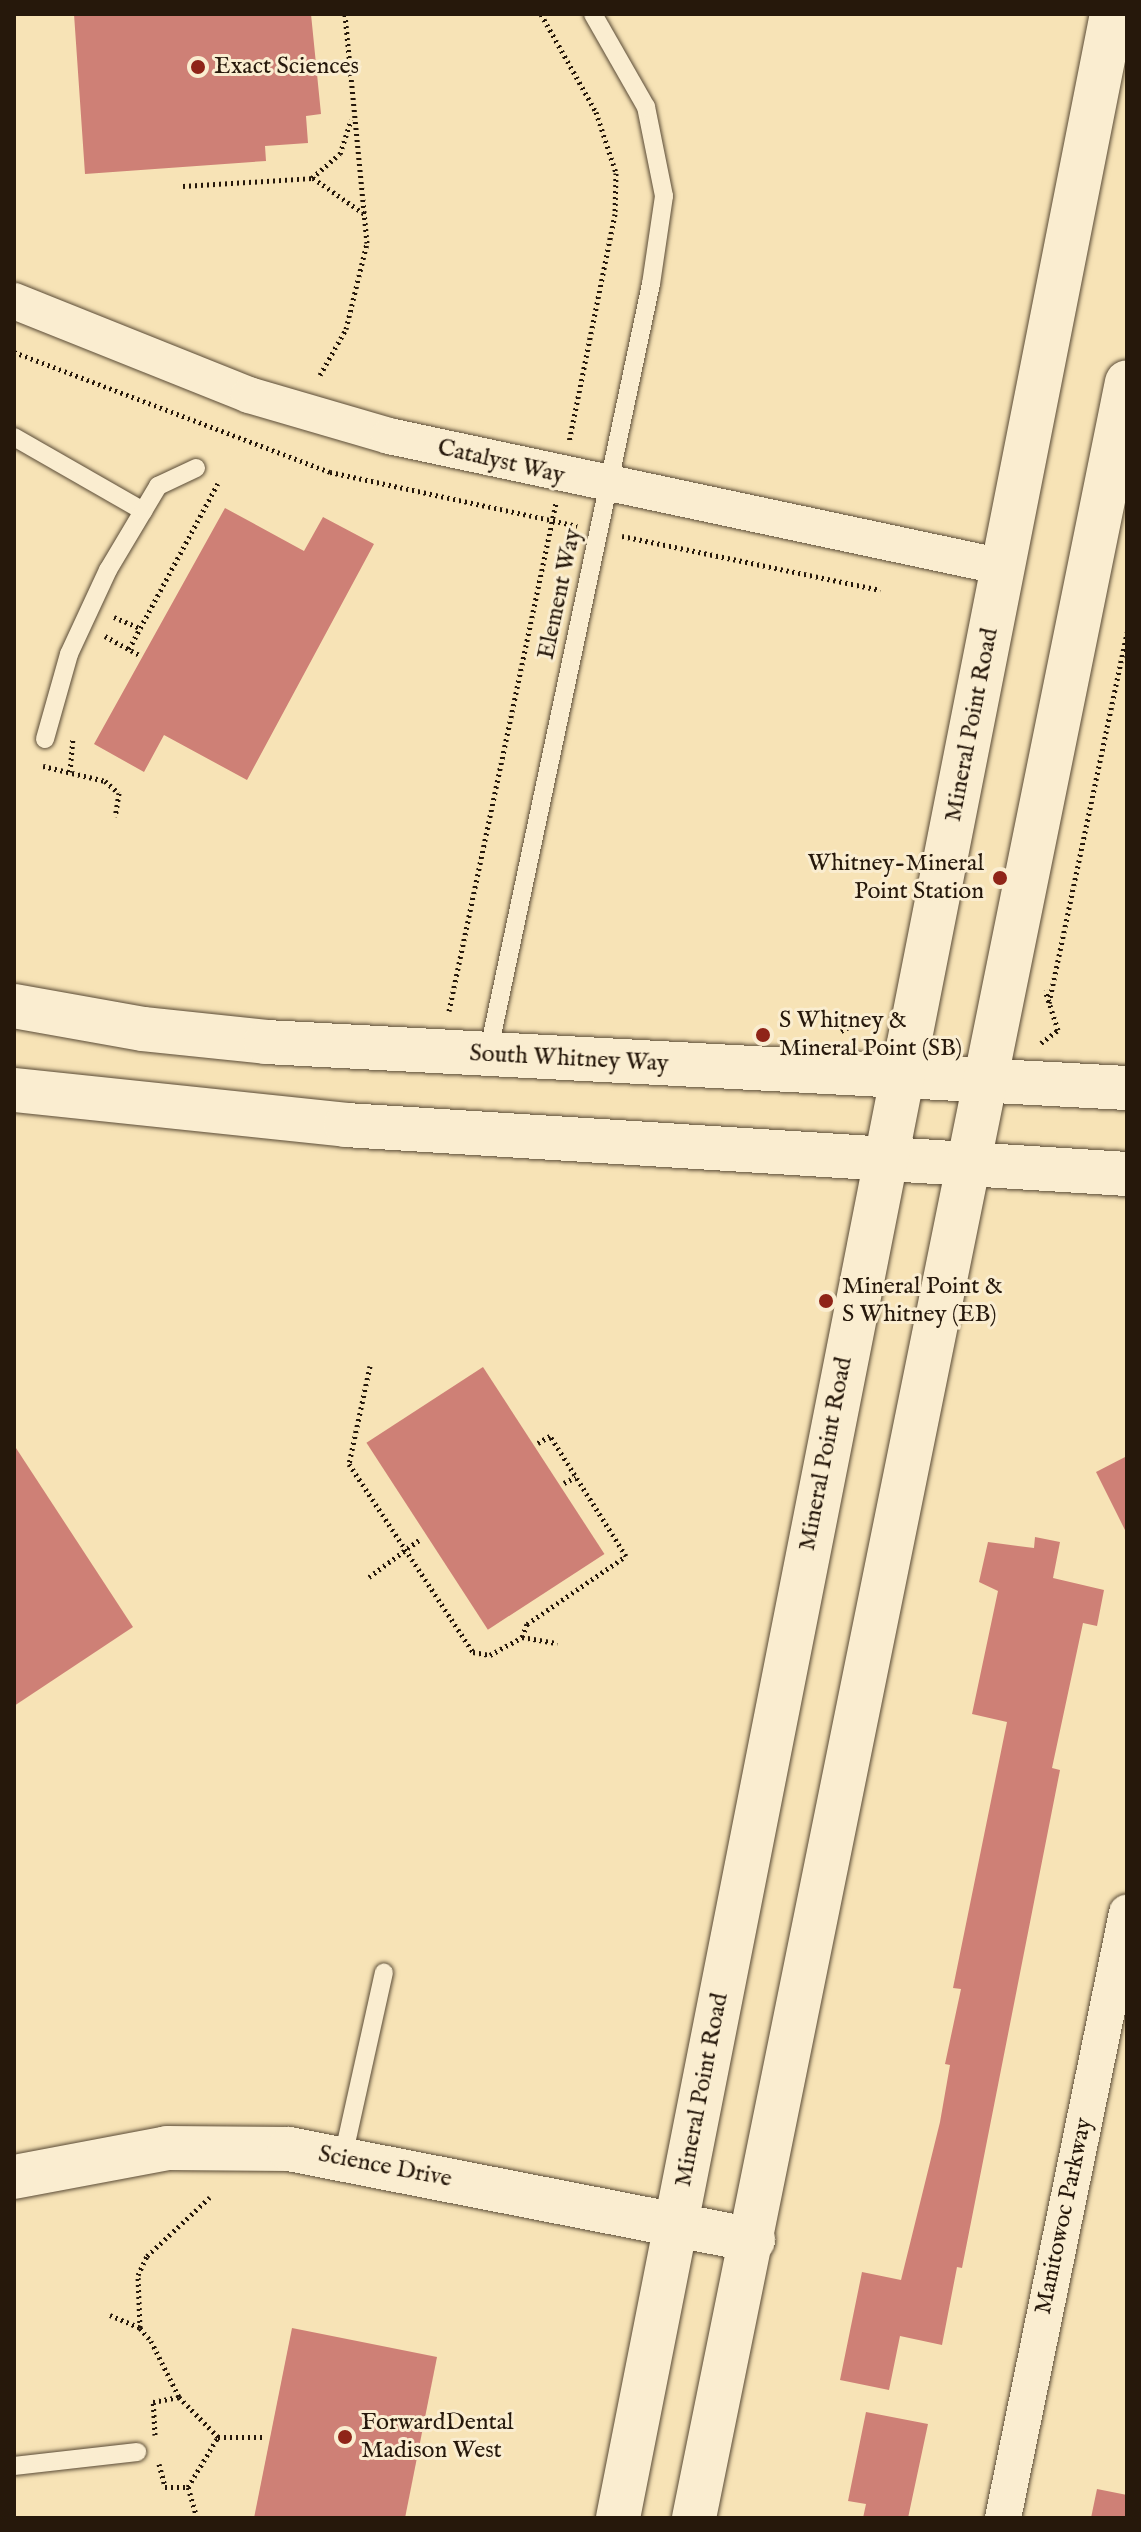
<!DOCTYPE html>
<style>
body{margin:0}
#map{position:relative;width:1141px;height:2532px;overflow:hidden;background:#f7e3b6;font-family:"IM FELL English",serif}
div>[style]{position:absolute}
.building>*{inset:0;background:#ce8076;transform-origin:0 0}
.path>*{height:5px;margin-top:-2.5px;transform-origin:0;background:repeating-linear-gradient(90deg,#26180b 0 2px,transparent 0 6px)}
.roads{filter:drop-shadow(0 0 2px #5a4b36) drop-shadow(0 0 2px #5a4b36)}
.lane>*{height:18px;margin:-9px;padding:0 9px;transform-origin:9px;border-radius:9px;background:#faedd0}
.street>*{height:36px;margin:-18px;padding:0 18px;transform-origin:18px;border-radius:18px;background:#faedd0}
.secondary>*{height:44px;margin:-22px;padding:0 22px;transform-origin:22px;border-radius:22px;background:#faedd0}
.dots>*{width:22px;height:22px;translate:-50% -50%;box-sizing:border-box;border:4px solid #faedd0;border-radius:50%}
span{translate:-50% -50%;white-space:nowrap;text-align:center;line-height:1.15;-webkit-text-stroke:6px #faedd0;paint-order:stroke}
.poi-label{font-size:24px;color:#26180b}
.left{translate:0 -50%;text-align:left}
.right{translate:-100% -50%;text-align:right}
.street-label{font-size:24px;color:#26180b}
.frame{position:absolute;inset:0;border:16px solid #26180b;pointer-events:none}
</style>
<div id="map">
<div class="building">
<i style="clip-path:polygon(74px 14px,311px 14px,321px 114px,306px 116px,308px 143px,265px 146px,266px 161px,85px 174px)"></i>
<i style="clip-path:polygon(225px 508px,304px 551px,323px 517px,374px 544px,247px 780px,164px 735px,144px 772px,94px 744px)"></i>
<i style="left:483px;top:1367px;width:223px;height:139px;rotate:57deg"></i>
<i style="clip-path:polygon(14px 1445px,133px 1627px,14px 1706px)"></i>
<i style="clip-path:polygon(1127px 1456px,1127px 1534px,1096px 1472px)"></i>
<i style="clip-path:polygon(1035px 1537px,1060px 1542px,1053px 1578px,1104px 1590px,1097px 1626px,1083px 1623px,1052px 1768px,1060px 1770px,962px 2268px,957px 2267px,942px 2345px,900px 2336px,889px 2390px,840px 2380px,862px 2272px,901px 2280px,940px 2122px,950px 2065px,945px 2064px,961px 1989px,953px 1988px,1007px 1722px,972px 1714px,998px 1591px,979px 1582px,988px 1542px,1034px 1548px)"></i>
<i style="clip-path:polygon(292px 2328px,437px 2357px,405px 2518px,254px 2518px)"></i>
<i style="clip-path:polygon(866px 2412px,928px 2424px,908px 2518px,863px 2518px,866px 2504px,848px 2501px)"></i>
<i style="clip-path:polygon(1097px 2489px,1127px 2495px,1127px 2518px,1091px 2518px)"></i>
</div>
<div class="path">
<i style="left:541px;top:14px;width:112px;rotate:60.7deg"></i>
<i style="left:596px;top:112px;width:64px;rotate:71.8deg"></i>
<i style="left:616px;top:173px;width:41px;rotate:91.4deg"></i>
<i style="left:615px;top:214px;width:233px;rotate:101.4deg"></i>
<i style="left:313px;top:178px;width:65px;rotate:34.9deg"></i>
<i style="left:183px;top:186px;width:129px;rotate:-3.5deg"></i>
<i style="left:312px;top:178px;width:37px;rotate:-41deg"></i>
<i style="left:340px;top:154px;width:36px;rotate:-72deg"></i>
<i style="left:14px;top:352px;width:338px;rotate:20.8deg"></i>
<i style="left:330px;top:472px;width:253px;rotate:12.3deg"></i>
<i style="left:320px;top:375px;width:53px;rotate:-60.5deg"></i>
<i style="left:346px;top:329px;width:89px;rotate:-76.3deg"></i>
<i style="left:367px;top:243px;width:230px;rotate:-95.5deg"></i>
<i style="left:622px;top:536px;width:264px;rotate:11.8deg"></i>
<i style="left:114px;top:617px;width:28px;rotate:23deg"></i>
<i style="left:105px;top:636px;width:39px;rotate:29deg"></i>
<i style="left:129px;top:649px;width:188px;rotate:-61.8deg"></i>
<i style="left:43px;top:766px;width:64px;rotate:13.6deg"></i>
<i style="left:105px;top:781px;width:18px;rotate:41deg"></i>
<i style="left:119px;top:793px;width:24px;rotate:99deg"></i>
<i style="left:70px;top:772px;width:33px;rotate:-85deg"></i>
<i style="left:1049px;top:1003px;width:379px;rotate:-78.1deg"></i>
<i style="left:449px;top:1011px;width:519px;rotate:-78.11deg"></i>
<i style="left:841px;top:1031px;width:30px;rotate:-27deg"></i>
<i style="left:868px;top:1017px;width:11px;rotate:52deg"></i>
<i style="left:1041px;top:1043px;width:21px;rotate:-37deg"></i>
<i style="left:1058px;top:1030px;width:42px;rotate:-108deg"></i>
<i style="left:370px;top:1366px;width:100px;rotate:102.1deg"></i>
<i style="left:349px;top:1464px;width:225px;rotate:56.6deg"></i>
<i style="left:473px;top:1652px;width:17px;rotate:10deg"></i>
<i style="left:490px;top:1655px;width:37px;rotate:-29deg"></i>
<i style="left:522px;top:1637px;width:36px;rotate:10deg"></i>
<i style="left:564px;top:1483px;width:13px;rotate:-27deg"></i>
<i style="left:369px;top:1577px;width:62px;rotate:-36.5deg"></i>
<i style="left:522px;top:1637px;width:14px;rotate:-69deg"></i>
<i style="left:527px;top:1624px;width:120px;rotate:-34.5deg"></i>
<i style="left:626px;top:1556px;width:142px;rotate:-122.3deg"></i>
<i style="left:550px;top:1436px;width:14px;rotate:150deg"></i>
<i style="left:110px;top:2315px;width:33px;rotate:23deg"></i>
<i style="left:140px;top:2328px;width:17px;rotate:50deg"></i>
<i style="left:151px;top:2341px;width:63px;rotate:63.4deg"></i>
<i style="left:179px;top:2397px;width:56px;rotate:45.7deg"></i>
<i style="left:140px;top:2328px;width:53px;rotate:-92.2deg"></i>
<i style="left:138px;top:2275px;width:21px;rotate:-65deg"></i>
<i style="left:147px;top:2256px;width:86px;rotate:-43.1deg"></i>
<i style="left:155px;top:2435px;width:33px;rotate:-93deg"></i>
<i style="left:153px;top:2402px;width:26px;rotate:-11deg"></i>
<i style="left:159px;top:2464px;width:24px;rotate:75deg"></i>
<i style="left:165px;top:2487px;width:23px"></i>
<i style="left:197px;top:2518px;width:32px;rotate:-106deg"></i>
<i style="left:188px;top:2487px;width:58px;rotate:-59deg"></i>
<i style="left:218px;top:2437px;width:47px"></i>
</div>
<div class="roads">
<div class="lane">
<i style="left:14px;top:437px;width:149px;rotate:29.8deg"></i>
<i style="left:45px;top:739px;width:88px;rotate:-74.2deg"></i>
<i style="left:69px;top:654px;width:93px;rotate:-65.1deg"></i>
<i style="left:108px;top:570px;width:98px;rotate:-59.2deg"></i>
<i style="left:158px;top:486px;width:42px;rotate:-25.3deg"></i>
<i style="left:488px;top:1054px;width:787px;rotate:-78.05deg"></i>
<i style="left:651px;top:284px;width:89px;rotate:-81.6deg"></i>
<i style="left:664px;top:196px;width:91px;rotate:-101.4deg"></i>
<i style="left:646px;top:107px;width:107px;rotate:-119.7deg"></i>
<i style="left:343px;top:2157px;width:189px;rotate:-77.5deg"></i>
<i style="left:14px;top:2466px;width:124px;rotate:-6.5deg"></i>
</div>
<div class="street">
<i style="left:14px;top:301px;width:253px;rotate:21.8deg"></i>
<i style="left:249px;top:395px;width:146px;rotate:16.3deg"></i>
<i style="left:389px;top:436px;width:628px;rotate:12.04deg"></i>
<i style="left:1003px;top:2518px;width:618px;rotate:-78.42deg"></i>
</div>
<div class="secondary">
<i style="left:14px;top:1006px;width:131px;rotate:10.1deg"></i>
<i style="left:143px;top:1029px;width:124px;rotate:6deg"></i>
<i style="left:266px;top:1042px;width:862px;rotate:3.06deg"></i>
<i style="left:14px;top:1090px;width:334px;rotate:6deg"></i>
<i style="left:346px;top:1125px;width:783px;rotate:3.59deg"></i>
<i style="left:14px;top:2177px;width:156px;rotate:-10.7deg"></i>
<i style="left:167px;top:2148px;width:122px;rotate:0.5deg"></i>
<i style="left:289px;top:2149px;width:473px;rotate:11.1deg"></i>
<i style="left:618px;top:2518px;width:2552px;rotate:-78.84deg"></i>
<i style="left:694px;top:2518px;width:2179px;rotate:-78.54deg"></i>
</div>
</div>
<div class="dots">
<i style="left:198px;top:67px;background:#8f2418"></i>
<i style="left:1000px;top:878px;background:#8f2418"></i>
<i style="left:763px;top:1035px;background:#8f2418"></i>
<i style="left:826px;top:1301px;background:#8f2418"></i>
<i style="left:345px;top:2437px;background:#8f2418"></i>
</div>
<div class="poi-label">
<span class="left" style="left:214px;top:67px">Exact Sciences</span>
<span class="right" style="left:984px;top:878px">Whitney-Mineral<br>Point Station</span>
<span class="left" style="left:779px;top:1035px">S Whitney &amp;<br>Mineral Point (SB)</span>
<span class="left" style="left:842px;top:1301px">Mineral Point &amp;<br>S Whitney (EB)</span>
<span class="left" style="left:361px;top:2437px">ForwardDental<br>Madison West</span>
</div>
<div class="street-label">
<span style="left:501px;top:462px;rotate:13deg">Catalyst Way</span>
<span style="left:560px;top:594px;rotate:-78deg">Element Way</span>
<span style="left:972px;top:725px;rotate:-79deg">Mineral Point Road</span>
<span style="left:569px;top:1059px;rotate:3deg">South Whitney Way</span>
<span style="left:826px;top:1454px;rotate:-79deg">Mineral Point Road</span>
<span style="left:702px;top:2090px;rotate:-79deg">Mineral Point Road</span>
<span style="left:385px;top:2167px;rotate:11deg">Science Drive</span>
<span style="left:1064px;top:2216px;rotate:-78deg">Manitowoc Parkway</span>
</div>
<div class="frame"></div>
</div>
